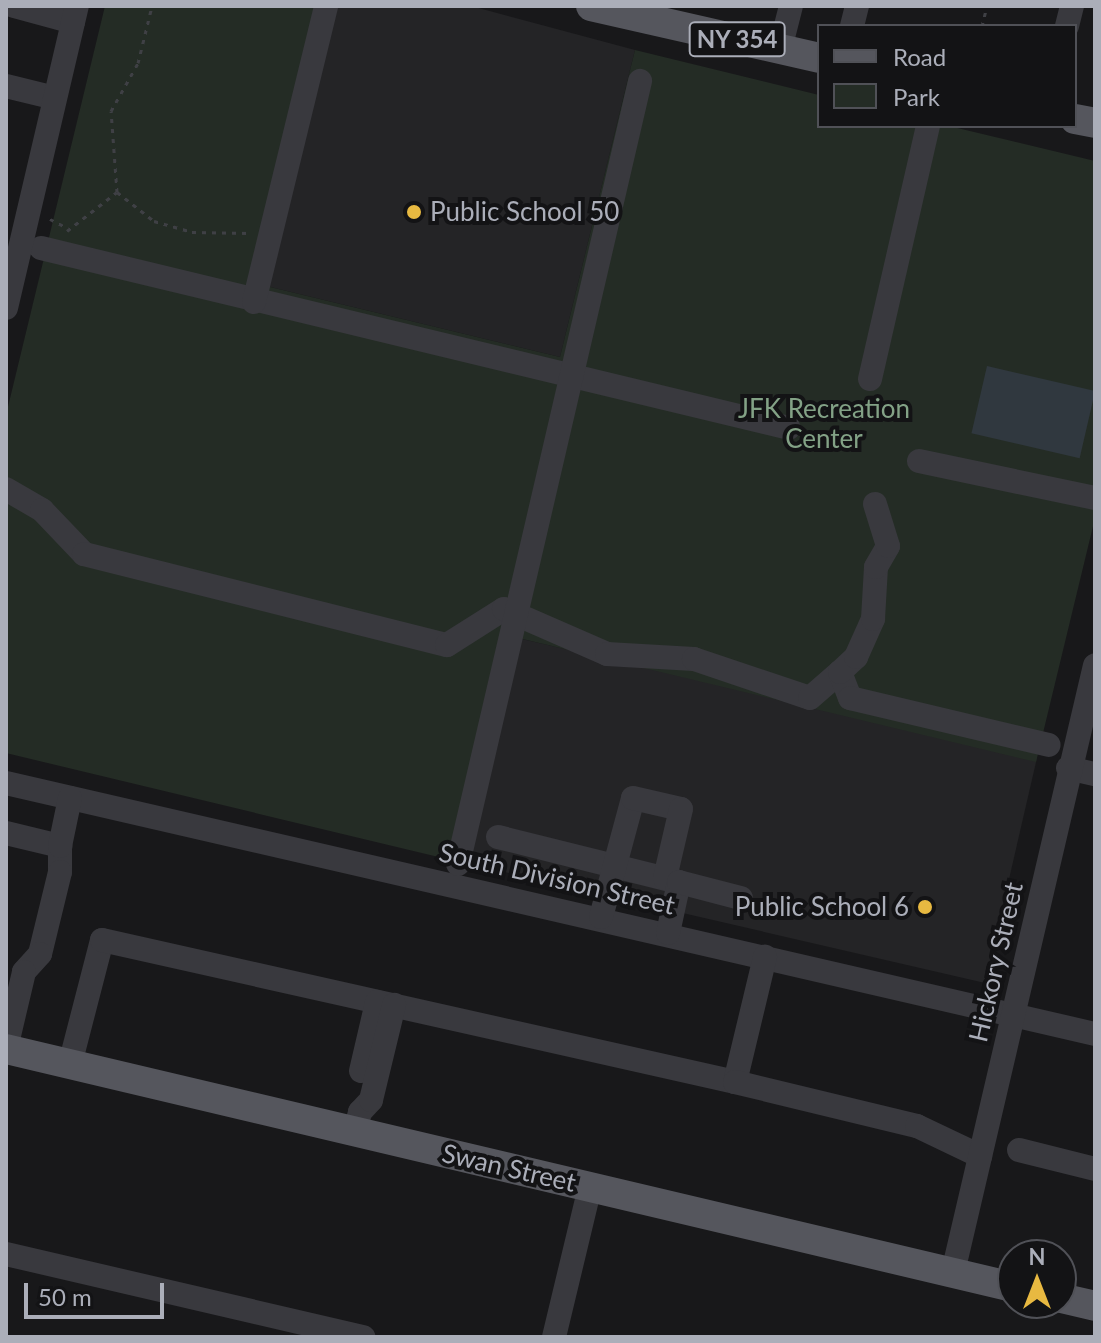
<!DOCTYPE html>
<style>
body{margin:0}
#map{position:relative;width:1101px;height:1343px;overflow:hidden;background:#18181a;font-family:Lato,sans-serif}
div>[style]{position:absolute}
.built>*{inset:0;background:#242426;transform-origin:0 0}
.green>*{inset:0;background:#242c25}
.water>*{inset:0;background:#30383f;transform-origin:0 0}
.path>*{height:3px;margin-top:-1.5px;transform-origin:0;background:repeating-linear-gradient(90deg,#3f4045 0 4px,transparent 0 10px)}
.minor>*{height:24px;margin:-12px;padding:0 12px;transform-origin:12px;border-radius:12px;background:#39393e}
.major>*{height:30px;margin:-15px;padding:0 15px;transform-origin:15px;border-radius:15px;background:#55565d}
.dots>*{width:22px;height:22px;translate:-50% -50%;box-sizing:border-box;border:4px solid #131315;border-radius:50%}
span{translate:-50% -50%;white-space:nowrap;text-align:center;line-height:1.15;-webkit-text-stroke:8px #131315;paint-order:stroke}
.shield-label span{padding:2px 6px;background:#131315;border:2px solid;border-radius:6px;-webkit-text-stroke-width:0}
.shield-label{font-size:24px;color:#abaeb9;font-weight:700}
.poi-label{font-size:26px;color:#abaeb9}
.left{translate:0 -50%;text-align:left}
.right{translate:-100% -50%;text-align:right}
.park-label{font-size:26px;color:#83a286}
.street-label{font-size:26px;color:#abaeb9}
.frame{position:absolute;inset:0;border:8px solid #abaeb9;pointer-events:none}
.legend{position:absolute;left:817px;top:24px;width:260px;height:104px;box-sizing:border-box;background:#131315;border:2px solid #505157;margin:0;padding:10px 14px;list-style:none;font-size:24px;color:#abaeb9}
.legend li{display:flex;align-items:center;gap:16px;height:40px}
.legend b{width:40px;border:2px solid #505157}
.north{position:absolute;left:997px;top:1239px;width:80px;height:80px;box-sizing:border-box;background:#131315;border:2px solid #505157;border-radius:50%;rotate:0deg;font-size:22px;font-weight:700;line-height:32px;text-align:center;color:#abaeb9}
.north::after{content:'';display:block;margin:auto;width:28px;height:36px;background:#e8b941;clip-path:polygon(50% 0,100% 100%,50% 72%,0 100%)}
.scale{position:absolute;left:24px;top:1283px;width:140px;height:36px;box-sizing:border-box;border:4px solid #abaeb9;border-top:0;padding-left:10px;font-size:24px;line-height:28px;white-space:nowrap;color:#abaeb9;-webkit-text-stroke:6px #131315;paint-order:stroke}
</style>
<div id="map">
<div class="built">
<i style="clip-path:polygon(333px 6px,471px 6px,635px 50px,560px 357px,266px 286px)"></i>
<i style="left:505px;top:635px;width:546px;height:231px;rotate:13deg"></i>
</div>
<div class="green">
<i style="clip-path:polygon(105px 6px,333px 6px,266px 286px,560px 357px,635px 50px,819px 95px,819px 126px,949px 126px,1095px 161px,1095px 518px,1036px 762px,506px 635px,451px 860px,6px 753px,6px 415px)"></i>
</div>
<div class="water">
<i style="left:987px;top:366px;width:111px;height:69px;rotate:13deg"></i>
</div>
<div class="path">
<i style="left:982px;top:26px;width:21px;rotate:-76deg"></i>
<i style="left:117px;top:192px;width:47px;rotate:38.1deg"></i>
<i style="left:154px;top:221px;width:40px;rotate:16deg"></i>
<i style="left:192px;top:232px;width:57px;rotate:1deg"></i>
<i style="left:50px;top:219px;width:20px;rotate:27deg"></i>
<i style="left:67px;top:231px;width:63px;rotate:-38deg"></i>
<i style="left:117px;top:192px;width:81px;rotate:-94.2deg"></i>
<i style="left:111px;top:111px;width:55px;rotate:-60.6deg"></i>
<i style="left:138px;top:63px;width:59px;rotate:-76.2deg"></i>
</div>
<div class="minor">
<i style="left:14px;top:6px;width:61px;rotate:15.2deg"></i>
<i style="left:852px;top:26px;width:21px;rotate:-76deg"></i>
<i style="left:1067px;top:26px;width:21px;rotate:-76deg"></i>
<i style="left:780px;top:49px;width:44px;rotate:-75.7deg"></i>
<i style="left:6px;top:86px;width:50px;rotate:13.8deg"></i>
<i style="left:41px;top:248px;width:769px;rotate:13.53deg"></i>
<i style="left:254px;top:302px;width:305px;rotate:-76.3deg"></i>
<i style="left:6px;top:308px;width:310px;rotate:-76.8deg"></i>
<i style="left:870px;top:379px;width:260px;rotate:-77.1deg"></i>
<i style="left:919px;top:461px;width:180px;rotate:11.9deg"></i>
<i style="left:6px;top:489px;width:42px;rotate:30.3deg"></i>
<i style="left:42px;top:510px;width:61px;rotate:46.3deg"></i>
<i style="left:84px;top:554px;width:374px;rotate:14.1deg"></i>
<i style="left:447px;top:645px;width:67px;rotate:-32.3deg"></i>
<i style="left:504px;top:609px;width:112px;rotate:23.6deg"></i>
<i style="left:607px;top:654px;width:87px;rotate:3.3deg"></i>
<i style="left:694px;top:659px;width:122px;rotate:18.6deg"></i>
<i style="left:810px;top:698px;width:40px;rotate:-41deg"></i>
<i style="left:840px;top:672px;width:28px;rotate:69deg"></i>
<i style="left:850px;top:698px;width:204px;rotate:13.3deg"></i>
<i style="left:840px;top:672px;width:22px;rotate:-43deg"></i>
<i style="left:856px;top:657px;width:42px;rotate:-65.9deg"></i>
<i style="left:873px;top:619px;width:52px;rotate:-86.7deg"></i>
<i style="left:876px;top:567px;width:24px;rotate:-60deg"></i>
<i style="left:888px;top:546px;width:44px;rotate:-107.2deg"></i>
<i style="left:1068px;top:768px;width:28px;rotate:13deg"></i>
<i style="left:6px;top:783px;width:1118px;rotate:12.98deg"></i>
<i style="left:6px;top:833px;width:56px;rotate:13.5deg"></i>
<i style="left:60px;top:846px;width:26px;rotate:90deg"></i>
<i style="left:60px;top:872px;width:84px;rotate:103.7deg"></i>
<i style="left:40px;top:954px;width:24px;rotate:132deg"></i>
<i style="left:24px;top:972px;width:78px;rotate:103.3deg"></i>
<i style="left:498px;top:837px;width:187px;rotate:14deg"></i>
<i style="left:60px;top:846px;width:49px;rotate:-78.2deg"></i>
<i style="left:458px;top:864px;width:804px;rotate:-76.91deg"></i>
<i style="left:601px;top:917px;width:123px;rotate:-74.9deg"></i>
<i style="left:633px;top:798px;width:49px;rotate:12.9deg"></i>
<i style="left:681px;top:809px;width:71px;rotate:103.1deg"></i>
<i style="left:668px;top:933px;width:52px;rotate:-77.8deg"></i>
<i style="left:679px;top:882px;width:64px;rotate:14.5deg"></i>
<i style="left:70px;top:1064px;width:128px;rotate:-75.5deg"></i>
<i style="left:102px;top:940px;width:649px;rotate:12.64deg"></i>
<i style="left:735px;top:1082px;width:129px;rotate:-76.5deg"></i>
<i style="left:361px;top:1071px;width:71px;rotate:-76.9deg"></i>
<i style="left:735px;top:1082px;width:187px;rotate:13.6deg"></i>
<i style="left:917px;top:1126px;width:70px;rotate:25.5deg"></i>
<i style="left:355px;top:1131px;width:20px;rotate:-75deg"></i>
<i style="left:360px;top:1112px;width:16px;rotate:-47deg"></i>
<i style="left:371px;top:1100px;width:98px;rotate:-76.4deg"></i>
<i style="left:1019px;top:1150px;width:78px;rotate:14deg"></i>
<i style="left:6px;top:1254px;width:367px;rotate:13.1deg"></i>
<i style="left:953px;top:1272px;width:623px;rotate:-76.83deg"></i>
<i style="left:554px;top:1337px;width:154px;rotate:-76.5deg"></i>
</div>
<div class="major">
<i style="left:591px;top:6px;width:234px;rotate:12.8deg"></i>
<i style="left:1075px;top:119px;width:20px;rotate:11deg"></i>
<i style="left:6px;top:1049px;width:1035px;rotate:13.3deg"></i>
<i style="left:1061px;top:1298px;width:35px;rotate:13deg"></i>
</div>
<div class="dots">
<i style="left:414px;top:212px;background:#e8b941"></i>
<i style="left:925px;top:907px;background:#e8b941"></i>
</div>
<div class="shield-label">
<span style="left:737px;top:39px">NY 354</span>
</div>
<div class="poi-label">
<span class="left" style="left:430px;top:212px">Public School 50</span>
<span class="right" style="left:909px;top:907px">Public School 6</span>
</div>
<div class="park-label">
<span style="left:824px;top:424px">JFK Recreation<br>Center</span>
</div>
<div class="street-label">
<span style="left:557px;top:879px;rotate:13deg">South Division Street</span>
<span style="left:996px;top:962px;rotate:-77deg">Hickory Street</span>
<span style="left:509px;top:1168px;rotate:13deg">Swan Street</span>
</div>
<div class="frame"></div>
<ul class="legend">
<li><b style="height:10px;background:#55565d"></b>Road</li>
<li><b style="height:22px;background:#242c25"></b>Park</li>
</ul>
<div class="north">N</div>
<div class="scale">50 m</div>
</div>
